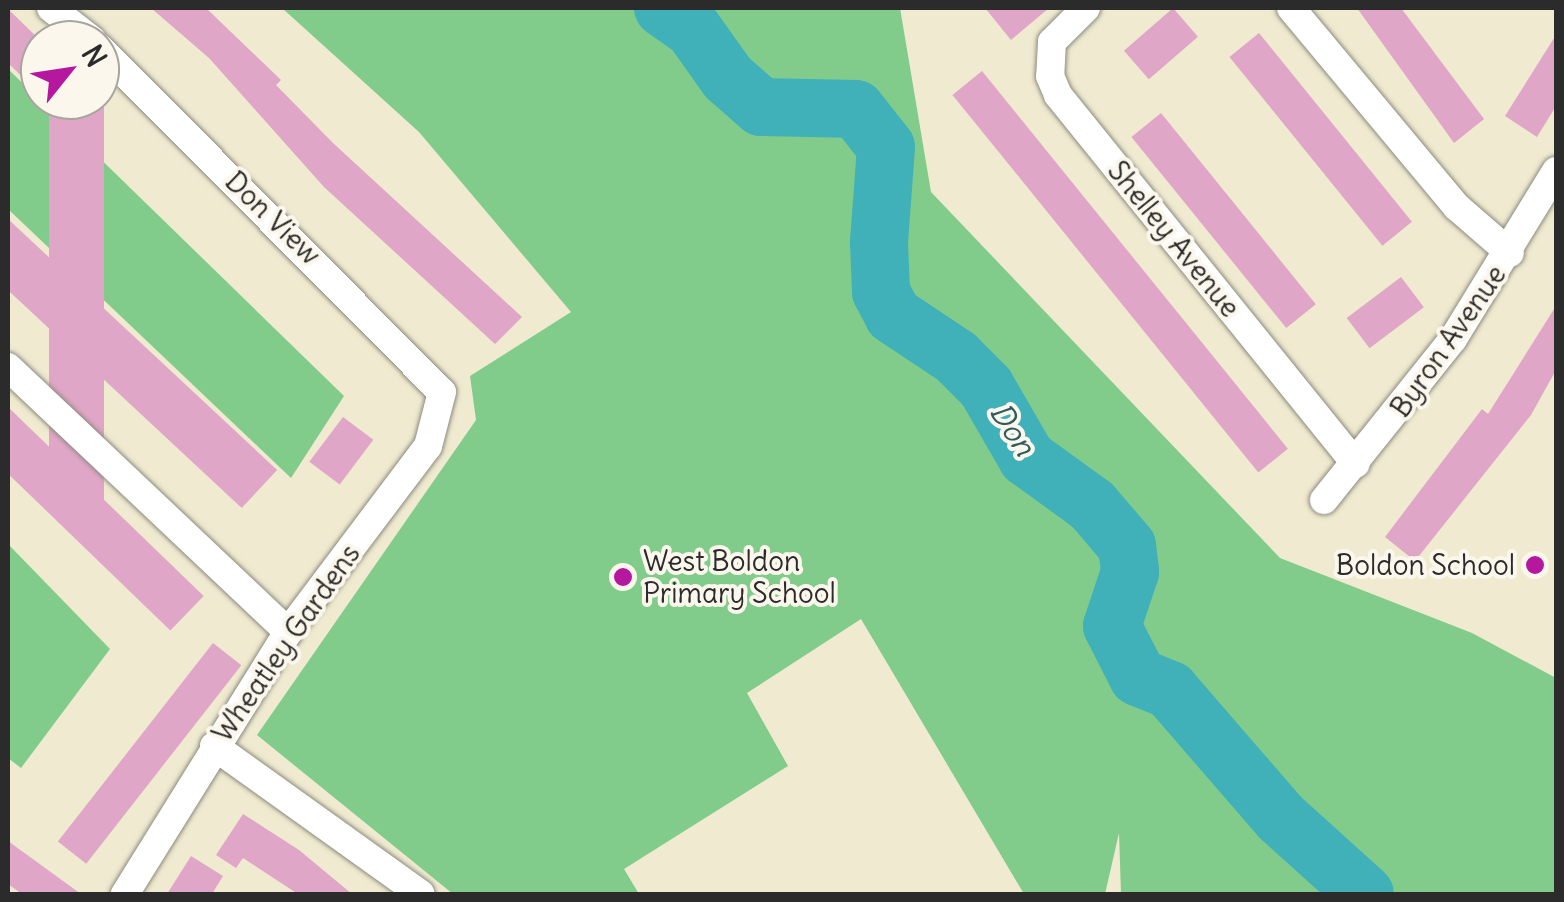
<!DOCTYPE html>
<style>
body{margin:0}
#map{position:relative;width:1564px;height:902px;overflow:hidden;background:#efead0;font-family:Delius,sans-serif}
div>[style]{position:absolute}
.green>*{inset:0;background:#81cc8a}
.river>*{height:58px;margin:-29px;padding:0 29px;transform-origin:29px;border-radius:29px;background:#40b1b9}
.building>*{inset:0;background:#e0a6c7;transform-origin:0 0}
.roads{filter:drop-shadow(0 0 2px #8d8a7e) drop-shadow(0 0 2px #8d8a7e)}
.street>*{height:28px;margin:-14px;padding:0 14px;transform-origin:14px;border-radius:14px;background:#fff}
.dots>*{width:28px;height:28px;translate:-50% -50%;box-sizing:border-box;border:5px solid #fbf7ec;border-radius:50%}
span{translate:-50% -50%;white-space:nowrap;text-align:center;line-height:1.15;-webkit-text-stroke:8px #fbf7ec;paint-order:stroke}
.street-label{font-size:28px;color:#2b2b2b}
.poi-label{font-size:28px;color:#2b2b2b}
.left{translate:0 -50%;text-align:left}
.right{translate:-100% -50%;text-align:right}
.water-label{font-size:30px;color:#325a5d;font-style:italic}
.frame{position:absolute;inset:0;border:10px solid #2b2b2b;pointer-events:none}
.north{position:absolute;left:20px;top:20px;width:100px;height:100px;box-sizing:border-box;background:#fbf7ec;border:2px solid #a8a59f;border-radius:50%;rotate:60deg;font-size:28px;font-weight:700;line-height:40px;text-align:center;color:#2b2b2b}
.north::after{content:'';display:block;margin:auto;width:35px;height:45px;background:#b5179e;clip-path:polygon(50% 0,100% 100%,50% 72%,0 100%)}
</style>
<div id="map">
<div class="green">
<i style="clip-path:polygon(282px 8px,900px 8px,931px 192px,1280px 558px,1472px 633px,1556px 678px,1556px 894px,1121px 894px,1119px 833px,1105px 894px,1024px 894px,861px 619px,747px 693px,788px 766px,624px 869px,639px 894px,453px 894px,257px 735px,476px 420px,470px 376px,571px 312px,419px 132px)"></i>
<i style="clip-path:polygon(8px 69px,344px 396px,291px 478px,8px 209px)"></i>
<i style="clip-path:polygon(8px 544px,110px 649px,21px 768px,8px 758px)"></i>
</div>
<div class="river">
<i style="left:663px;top:8px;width:37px;rotate:35deg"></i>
<i style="left:693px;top:29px;width:60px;rotate:54.5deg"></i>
<i style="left:728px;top:78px;width:44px;rotate:41.3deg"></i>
<i style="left:761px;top:107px;width:95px;rotate:1.2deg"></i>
<i style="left:856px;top:109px;width:48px;rotate:51.7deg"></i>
<i style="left:886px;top:147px;width:95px;rotate:94.2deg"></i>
<i style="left:879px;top:242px;width:50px;rotate:87.7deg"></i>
<i style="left:881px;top:292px;width:26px;rotate:62deg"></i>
<i style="left:893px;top:315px;width:76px;rotate:33.7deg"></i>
<i style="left:956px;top:357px;width:42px;rotate:45deg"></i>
<i style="left:986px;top:387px;width:82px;rotate:60deg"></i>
<i style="left:1027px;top:458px;width:80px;rotate:35.9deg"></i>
<i style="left:1092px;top:505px;width:54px;rotate:49.5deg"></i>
<i style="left:1127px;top:546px;width:26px;rotate:83deg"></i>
<i style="left:1130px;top:572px;width:57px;rotate:108.4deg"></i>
<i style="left:1112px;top:626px;width:57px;rotate:63deg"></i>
<i style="left:1138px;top:677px;width:35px;rotate:22deg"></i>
<i style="left:1170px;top:690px;width:169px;rotate:49.1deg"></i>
<i style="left:1281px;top:818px;width:113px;rotate:42.1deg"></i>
</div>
<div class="building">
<i style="clip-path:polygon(151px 8px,206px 8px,281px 80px,276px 85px,333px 143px,522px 317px,495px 344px,324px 187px,209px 58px)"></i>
<i style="clip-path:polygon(985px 8px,1049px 8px,1011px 40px)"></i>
<i style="left:1173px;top:8px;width:38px;height:65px;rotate:49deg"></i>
<i style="clip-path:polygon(1357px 8px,1401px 8px,1484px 119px,1454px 143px)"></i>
<i style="clip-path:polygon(8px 9px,40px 40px,40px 94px,8px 63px)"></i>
<i style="left:1259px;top:33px;width:243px;height:38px;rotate:51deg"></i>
<i style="clip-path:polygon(1556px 35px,1556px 106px,1537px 137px,1505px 116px)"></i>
<i style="left:982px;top:71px;width:486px;height:38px;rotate:51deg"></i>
<i style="left:49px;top:100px;width:55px;height:407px"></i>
<i style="left:1161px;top:113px;width:246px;height:38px;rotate:51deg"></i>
<i style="left:8px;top:219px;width:368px;height:52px;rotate:43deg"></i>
<i style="left:1401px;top:277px;width:38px;height:68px;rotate:53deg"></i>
<i style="clip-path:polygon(1556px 306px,1556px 370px,1531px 415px,1415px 561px,1385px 537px,1482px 409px,1488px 414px)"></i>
<i style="left:8px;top:407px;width:272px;height:48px;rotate:44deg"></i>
<i style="left:343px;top:417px;width:38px;height:56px;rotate:37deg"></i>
<i style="left:213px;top:643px;width:36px;height:252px;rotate:38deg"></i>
<i style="clip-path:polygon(243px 814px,299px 850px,352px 894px,298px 894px,243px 858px,236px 868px,216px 855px)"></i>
<i style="clip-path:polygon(8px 841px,81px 894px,22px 894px,8px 884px)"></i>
<i style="clip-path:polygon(191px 856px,223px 876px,212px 894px,167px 894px)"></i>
</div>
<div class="roads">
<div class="street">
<i style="left:51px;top:8px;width:52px;rotate:38deg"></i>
<i style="left:1086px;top:8px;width:48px;rotate:135deg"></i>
<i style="left:1052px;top:42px;width:34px;rotate:93deg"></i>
<i style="left:1050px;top:76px;width:21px;rotate:67deg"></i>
<i style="left:1058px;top:95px;width:474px;rotate:51.1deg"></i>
<i style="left:1291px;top:8px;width:259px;rotate:50.2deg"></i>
<i style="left:1457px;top:207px;width:70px;rotate:41deg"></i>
<i style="left:100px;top:48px;width:485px;rotate:45.2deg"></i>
<i style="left:442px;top:392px;width:56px;rotate:104.5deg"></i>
<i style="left:428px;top:446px;width:233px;rotate:127deg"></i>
<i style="left:288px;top:632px;width:309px;rotate:121.9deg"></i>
<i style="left:8px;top:367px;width:386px;rotate:43.4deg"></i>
<i style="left:1324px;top:500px;width:206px;rotate:-51.3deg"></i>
<i style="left:1453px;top:339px;width:197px;rotate:-58.5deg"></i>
<i style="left:214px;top:746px;width:254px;rotate:35.6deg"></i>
</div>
</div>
<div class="dots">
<i style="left:1535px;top:565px;background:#b5179e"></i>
<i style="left:623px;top:577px;background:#b5179e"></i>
</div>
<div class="street-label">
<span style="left:273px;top:218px;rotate:44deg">Don View</span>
<span style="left:1174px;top:239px;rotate:51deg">Shelley Avenue</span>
<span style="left:1448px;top:341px;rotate:-55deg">Byron Avenue</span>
<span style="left:286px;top:643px;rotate:-55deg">Wheatley Gardens</span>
</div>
<div class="poi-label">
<span class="left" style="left:643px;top:577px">West Boldon<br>Primary School</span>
<span class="right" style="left:1515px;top:565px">Boldon School</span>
</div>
<div class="water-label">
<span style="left:1013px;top:429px;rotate:57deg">Don</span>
</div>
<div class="frame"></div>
<div class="north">N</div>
</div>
